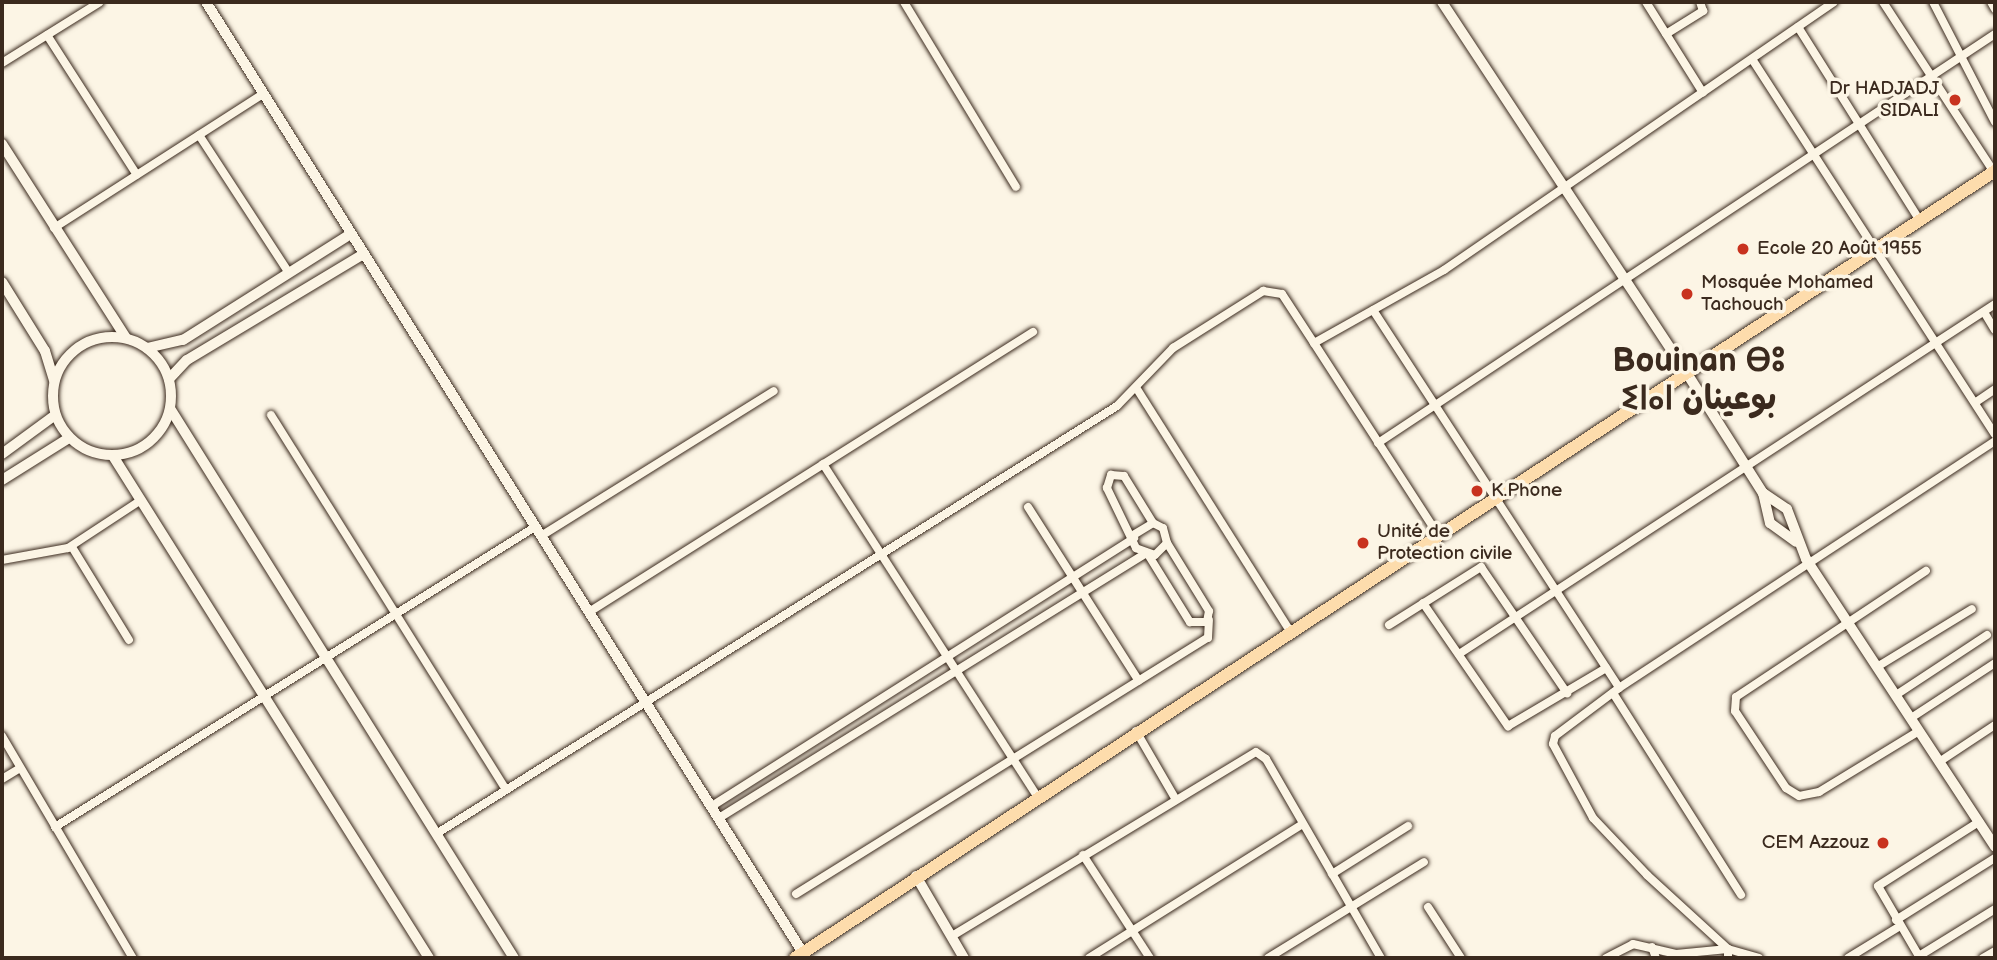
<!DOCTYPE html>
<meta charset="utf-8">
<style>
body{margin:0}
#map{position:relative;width:1997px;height:960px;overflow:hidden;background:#fcf5e5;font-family:"Balsamiq Sans","Playpen Sans Arabic","Noto Sans Tifinagh",sans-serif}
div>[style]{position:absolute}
.roads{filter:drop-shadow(0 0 2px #3b2a1e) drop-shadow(0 0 2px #3b2a1e)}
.minor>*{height:8px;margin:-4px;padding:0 4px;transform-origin:4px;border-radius:4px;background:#fcf5e5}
.tertiary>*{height:10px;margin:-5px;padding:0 5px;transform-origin:5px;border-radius:5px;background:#fcf5e5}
.secondary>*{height:10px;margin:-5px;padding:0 5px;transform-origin:5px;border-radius:5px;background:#fcf5e5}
.secondary>.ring{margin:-5px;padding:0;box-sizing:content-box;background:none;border:10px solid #fcf5e5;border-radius:50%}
.primary>*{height:12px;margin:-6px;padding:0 6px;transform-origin:6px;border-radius:6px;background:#fddcac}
.dots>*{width:19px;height:19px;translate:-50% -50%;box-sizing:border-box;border:4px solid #fcf5e5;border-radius:50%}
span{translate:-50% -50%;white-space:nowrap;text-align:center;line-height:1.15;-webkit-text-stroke:7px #fcf5e5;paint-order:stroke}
.poi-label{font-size:19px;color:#3b2a1e}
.right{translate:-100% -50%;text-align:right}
.left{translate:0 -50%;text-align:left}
.town-label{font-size:33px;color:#3b2a1e;font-weight:700}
.frame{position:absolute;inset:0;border:4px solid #3b2a1e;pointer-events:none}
</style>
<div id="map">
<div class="roads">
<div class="minor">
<i style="left:904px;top:2px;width:216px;rotate:58.8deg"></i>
<i style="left:1646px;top:2px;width:107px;rotate:57.9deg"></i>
<i style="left:1883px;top:2px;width:203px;rotate:56.9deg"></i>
<i style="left:1933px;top:2px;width:135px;rotate:62.7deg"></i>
<i style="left:1991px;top:2px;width:8px;rotate:60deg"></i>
<i style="left:1798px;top:27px;width:229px;rotate:57.8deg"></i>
<i style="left:1666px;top:34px;width:44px;rotate:-31.9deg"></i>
<i style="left:1703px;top:11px;width:9px;rotate:-108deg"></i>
<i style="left:47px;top:35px;width:166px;rotate:57.3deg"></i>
<i style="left:1752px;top:59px;width:447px;rotate:57.1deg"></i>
<i style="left:2px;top:63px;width:115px;rotate:-31.9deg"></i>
<i style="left:199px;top:135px;width:165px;rotate:56.9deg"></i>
<i style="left:54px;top:228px;width:248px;rotate:-32.7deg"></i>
<i style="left:1373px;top:310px;width:451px;rotate:56.9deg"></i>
<i style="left:1619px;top:688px;width:450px;rotate:-33.3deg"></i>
<i style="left:1984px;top:312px;width:21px;rotate:59deg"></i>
<i style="left:1314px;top:343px;width:230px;rotate:57.1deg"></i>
<i style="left:1137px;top:389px;width:286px;rotate:57.7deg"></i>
<i style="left:1976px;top:402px;width:23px;rotate:-34deg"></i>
<i style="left:271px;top:415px;width:442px;rotate:57.9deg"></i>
<i style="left:1378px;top:443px;width:740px;rotate:-33.54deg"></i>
<i style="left:823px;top:464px;width:395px;rotate:57.2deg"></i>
<i style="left:1028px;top:507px;width:206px;rotate:57.5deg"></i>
<i style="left:1135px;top:534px;width:21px;rotate:-31deg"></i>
<i style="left:1153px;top:523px;width:11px;rotate:27deg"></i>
<i style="left:1163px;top:528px;width:16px;rotate:75deg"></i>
<i style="left:1167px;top:543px;width:17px;rotate:135deg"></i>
<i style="left:1155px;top:555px;width:20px;rotate:-160deg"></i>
<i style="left:1136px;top:548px;width:67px;rotate:-115.8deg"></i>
<i style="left:1107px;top:488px;width:14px;rotate:-73deg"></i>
<i style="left:1111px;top:475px;width:13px;rotate:4deg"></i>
<i style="left:1124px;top:476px;width:55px;rotate:58.3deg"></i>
<i style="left:541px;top:536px;width:274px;rotate:-31.9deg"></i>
<i style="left:72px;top:547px;width:109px;rotate:58.5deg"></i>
<i style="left:1149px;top:556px;width:78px;rotate:58.2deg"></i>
<i style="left:1190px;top:622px;width:17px"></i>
<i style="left:1207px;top:622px;width:11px;rotate:-80deg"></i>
<i style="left:1209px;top:611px;width:80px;rotate:-121.7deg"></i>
<i style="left:2px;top:560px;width:67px;rotate:-10.3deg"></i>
<i style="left:68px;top:548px;width:87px;rotate:-33.3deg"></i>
<i style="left:1423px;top:603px;width:150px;rotate:55.4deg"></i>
<i style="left:1508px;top:726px;width:114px;rotate:-30.6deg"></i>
<i style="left:589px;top:612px;width:525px;rotate:-32.24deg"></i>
<i style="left:1389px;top:625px;width:109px;rotate:-32.2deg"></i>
<i style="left:1481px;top:567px;width:153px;rotate:55.7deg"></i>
<i style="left:1459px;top:654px;width:640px;rotate:-33.14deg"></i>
<i style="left:1877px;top:667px;width:111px;rotate:-31.4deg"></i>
<i style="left:1619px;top:688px;width:80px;rotate:143.1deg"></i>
<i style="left:1555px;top:736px;width:8px;rotate:104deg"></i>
<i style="left:1553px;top:744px;width:84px;rotate:61.6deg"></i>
<i style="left:1593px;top:818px;width:79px;rotate:46.5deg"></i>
<i style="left:1647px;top:875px;width:110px;rotate:42.4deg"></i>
<i style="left:1728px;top:949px;width:32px;rotate:16deg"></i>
<i style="left:1613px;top:693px;width:239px;rotate:57.6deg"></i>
<i style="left:1896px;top:695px;width:109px;rotate:-33.4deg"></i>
<i style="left:1911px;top:718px;width:100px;rotate:-33.2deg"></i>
<i style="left:1136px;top:731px;width:78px;rotate:59.8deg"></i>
<i style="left:1919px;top:731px;width:117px;rotate:148.6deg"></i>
<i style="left:1819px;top:792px;width:20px;rotate:169deg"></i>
<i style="left:1799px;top:796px;width:15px;rotate:-148deg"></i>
<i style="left:1786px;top:788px;width:92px;rotate:-123.5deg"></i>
<i style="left:1735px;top:711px;width:14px;rotate:-86deg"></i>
<i style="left:1736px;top:697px;width:228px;rotate:-33.6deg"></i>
<i style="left:2px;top:736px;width:258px;rotate:59.5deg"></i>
<i style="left:1939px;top:762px;width:67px;rotate:-33.5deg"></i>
<i style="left:2px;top:779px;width:21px;rotate:-31deg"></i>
<i style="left:712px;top:806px;width:500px;rotate:-32.4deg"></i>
<i style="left:719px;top:818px;width:500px;rotate:-31.8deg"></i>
<i style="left:55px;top:827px;width:566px;rotate:-32.01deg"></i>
<i style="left:436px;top:834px;width:804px;rotate:-32.15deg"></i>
<i style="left:1117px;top:406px;width:81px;rotate:-46deg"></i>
<i style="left:1173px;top:348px;width:107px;rotate:-32.3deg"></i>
<i style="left:1263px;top:291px;width:19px;rotate:9deg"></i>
<i style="left:1282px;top:294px;width:59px;rotate:56.9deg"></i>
<i style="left:1314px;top:343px;width:149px;rotate:-29.3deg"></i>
<i style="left:1444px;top:270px;width:473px;rotate:-34.5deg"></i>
<i style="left:1083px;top:855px;width:123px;rotate:57deg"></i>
<i style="left:1332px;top:874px;width:90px;rotate:-32.3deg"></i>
<i style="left:796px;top:894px;width:485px;rotate:-31.9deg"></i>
<i style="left:1208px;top:638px;width:18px;rotate:-87deg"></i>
<i style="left:1428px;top:907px;width:61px;rotate:57.1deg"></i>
<i style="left:1896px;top:920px;width:117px;rotate:-32.1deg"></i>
<i style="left:952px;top:936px;width:355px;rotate:-31.2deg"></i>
<i style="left:1256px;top:752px;width:12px;rotate:35deg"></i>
<i style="left:1266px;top:759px;width:230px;rotate:60deg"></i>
<i style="left:1652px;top:947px;width:12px;rotate:70deg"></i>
<i style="left:1919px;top:956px;width:89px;rotate:-31.7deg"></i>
<i style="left:1089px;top:958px;width:252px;rotate:-32.1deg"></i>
<i style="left:1268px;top:958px;width:183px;rotate:-31.6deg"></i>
<i style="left:1606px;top:958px;width:30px;rotate:-27deg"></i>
<i style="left:1633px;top:944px;width:44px;rotate:13.1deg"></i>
<i style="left:1676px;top:954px;width:52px;rotate:-5.5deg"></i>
<i style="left:1728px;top:949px;width:9px;rotate:90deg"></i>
<i style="left:1848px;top:958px;width:61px;rotate:-31.6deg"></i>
<i style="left:1920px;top:958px;width:83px;rotate:-120.3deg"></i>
<i style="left:1878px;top:886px;width:120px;rotate:-32.4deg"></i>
<i style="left:1983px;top:958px;width:14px;rotate:-30deg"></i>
</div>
<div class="tertiary">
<i style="left:206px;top:2px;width:1123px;rotate:57.88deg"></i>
<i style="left:147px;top:348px;width:37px;rotate:-13deg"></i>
<i style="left:183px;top:340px;width:196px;rotate:-32.3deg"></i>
<i style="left:1688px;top:375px;width:140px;rotate:57.6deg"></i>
<i style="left:1763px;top:493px;width:31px;rotate:77deg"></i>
<i style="left:1770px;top:523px;width:32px;rotate:36deg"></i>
<i style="left:169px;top:379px;width:26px;rotate:-47deg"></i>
<i style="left:187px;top:360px;width:204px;rotate:-31deg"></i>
<i style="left:2px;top:454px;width:66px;rotate:-36.3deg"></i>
<i style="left:2px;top:480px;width:79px;rotate:-32.1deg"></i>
<i style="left:1763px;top:493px;width:29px;rotate:34deg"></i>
<i style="left:1787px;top:509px;width:53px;rotate:69.2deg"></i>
<i style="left:1806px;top:559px;width:344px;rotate:56.7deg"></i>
<i style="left:916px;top:876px;width:95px;rotate:59.7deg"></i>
</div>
<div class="secondary">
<i style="left:1442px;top:2px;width:447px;rotate:56.6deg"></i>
<i style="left:2px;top:144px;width:230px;rotate:57.4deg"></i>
<i style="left:2px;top:282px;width:81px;rotate:58.1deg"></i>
<i style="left:45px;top:351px;width:31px;rotate:73deg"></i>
<i class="ring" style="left:53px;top:337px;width:108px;height:108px"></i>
<i style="left:171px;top:410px;width:646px;rotate:57.96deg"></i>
<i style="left:113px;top:456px;width:593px;rotate:57.81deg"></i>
</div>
<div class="primary">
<i style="left:795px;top:958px;width:1435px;rotate:-33.26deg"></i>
</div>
</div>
<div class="dots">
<i style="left:1955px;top:100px;background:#c8321e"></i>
<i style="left:1743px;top:249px;background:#c8321e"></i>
<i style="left:1687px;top:294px;background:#c8321e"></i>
<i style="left:1477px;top:491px;background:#c8321e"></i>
<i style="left:1363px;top:543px;background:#c8321e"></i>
<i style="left:1883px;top:843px;background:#c8321e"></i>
</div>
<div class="poi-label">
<span class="right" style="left:1939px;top:100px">Dr HADJADJ<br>SIDALI</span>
<span class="left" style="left:1757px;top:249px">Ecole 20 Août 1955</span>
<span class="left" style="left:1701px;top:294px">Mosquée Mohamed<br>Tachouch</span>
<span class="left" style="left:1491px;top:491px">K.Phone</span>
<span class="left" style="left:1377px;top:543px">Unité de<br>Protection civile</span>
<span class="right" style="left:1869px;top:843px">CEM Azzouz</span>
</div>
<div class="town-label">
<span style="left:1699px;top:381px">Bouinan ⴱⵓ<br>ⵉⵏⴰⵏ بوعينان</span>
</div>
<div class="frame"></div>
</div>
